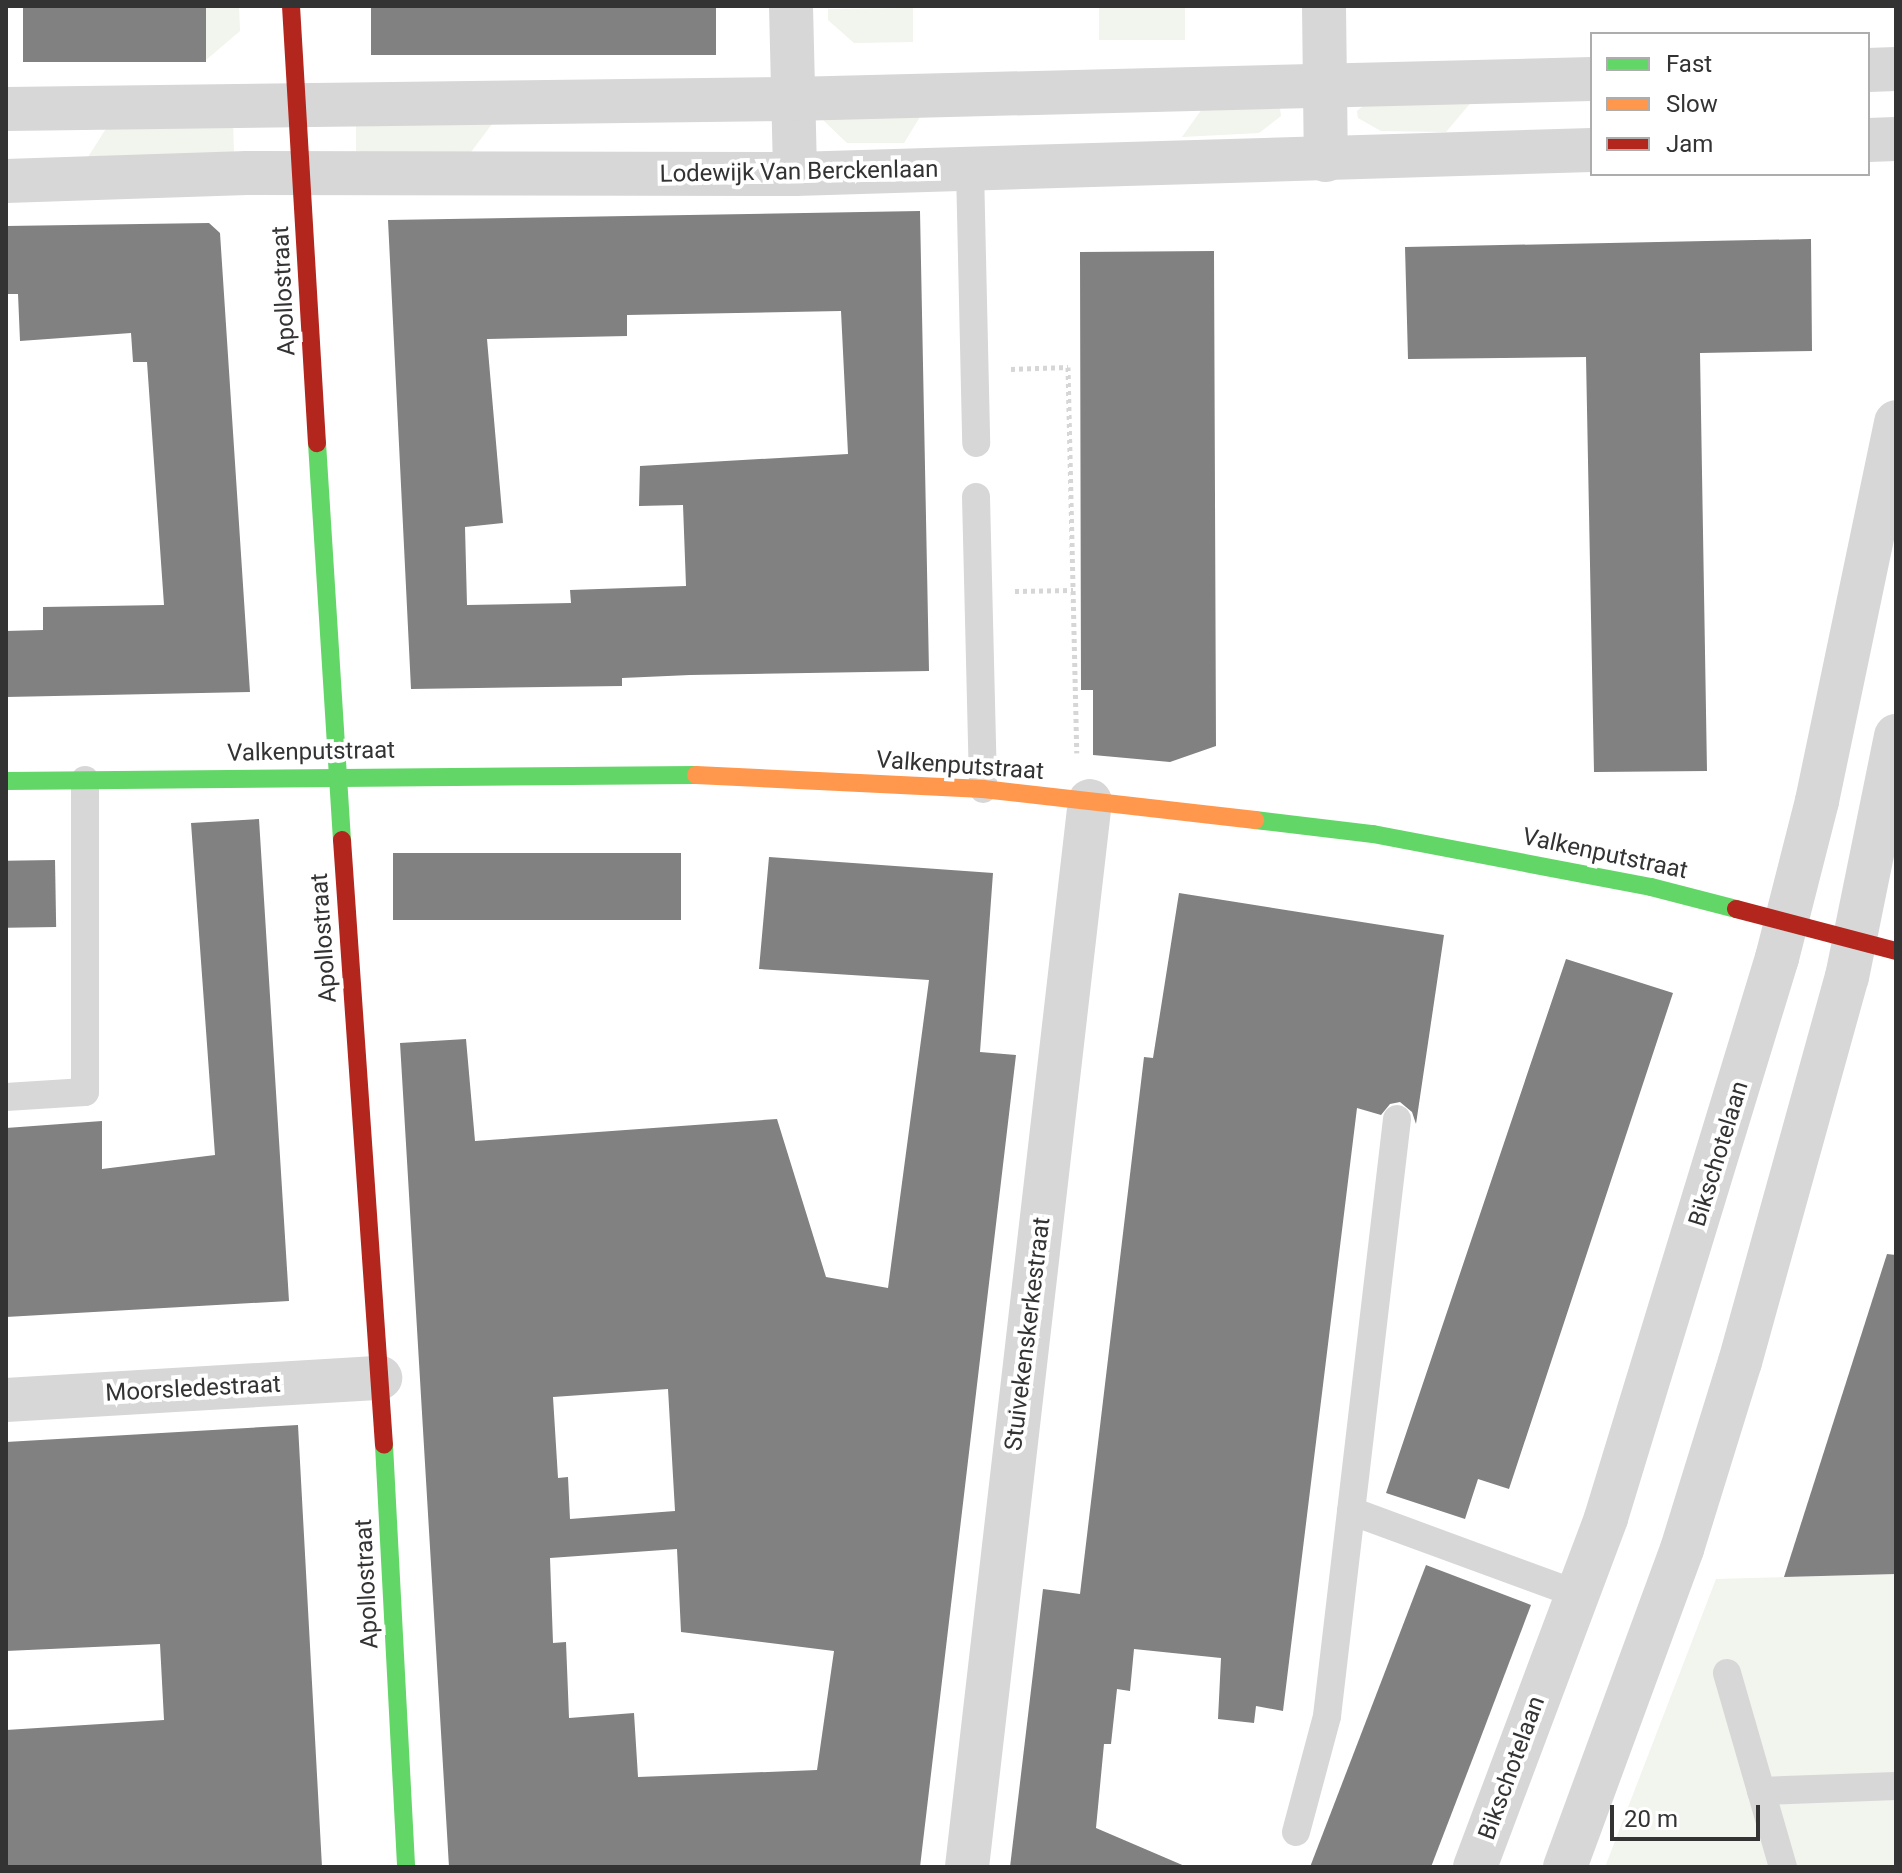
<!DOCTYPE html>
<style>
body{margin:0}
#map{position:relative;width:1902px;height:1873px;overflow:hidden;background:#fff;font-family:Roboto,sans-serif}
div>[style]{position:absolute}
.green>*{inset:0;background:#f1f5ed;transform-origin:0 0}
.building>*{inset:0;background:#818181;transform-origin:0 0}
.path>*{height:5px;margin-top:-2.5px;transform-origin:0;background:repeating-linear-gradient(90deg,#d6d6d6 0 4px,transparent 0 8px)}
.lane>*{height:28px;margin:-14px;padding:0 14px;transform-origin:14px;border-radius:14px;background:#d7d7d7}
.street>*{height:44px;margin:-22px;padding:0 22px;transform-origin:22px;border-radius:22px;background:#d7d7d7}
.fast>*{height:18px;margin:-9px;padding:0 9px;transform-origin:9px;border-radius:9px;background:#63d668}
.slow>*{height:18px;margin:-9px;padding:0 9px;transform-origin:9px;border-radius:9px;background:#ff974d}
.jam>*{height:18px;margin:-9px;padding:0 9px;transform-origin:9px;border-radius:9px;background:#b3261e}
span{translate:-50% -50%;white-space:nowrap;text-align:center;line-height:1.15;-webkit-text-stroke:8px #fff;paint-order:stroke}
.street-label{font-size:24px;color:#333}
.frame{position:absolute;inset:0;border:8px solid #333;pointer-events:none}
.legend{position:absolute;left:1590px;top:32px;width:280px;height:144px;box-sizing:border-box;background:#fff;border:2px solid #adadad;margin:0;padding:10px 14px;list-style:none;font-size:24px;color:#333}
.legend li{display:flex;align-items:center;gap:16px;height:40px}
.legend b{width:40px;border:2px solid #adadad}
.scale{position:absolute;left:1610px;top:1805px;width:150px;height:36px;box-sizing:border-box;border:4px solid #333;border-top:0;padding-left:10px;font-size:24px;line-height:28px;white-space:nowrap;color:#333;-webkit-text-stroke:6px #fff;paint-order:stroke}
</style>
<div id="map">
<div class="green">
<i style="clip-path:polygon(206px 6px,239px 6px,240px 31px,206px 60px)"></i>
<i style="left:1099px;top:6px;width:86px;height:34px"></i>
<i style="clip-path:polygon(913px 8px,913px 42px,854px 43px,828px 20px,828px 9px)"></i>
<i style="clip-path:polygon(1473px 100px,1446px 132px,1381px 131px,1358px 118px,1357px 111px,1364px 105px)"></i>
<i style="clip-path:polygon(1280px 108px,1281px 116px,1259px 133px,1182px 137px,1202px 109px)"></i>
<i style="clip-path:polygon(923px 112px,904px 143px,847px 143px,822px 119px)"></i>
<i style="clip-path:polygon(495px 120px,471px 152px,356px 152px,356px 123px)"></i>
<i style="clip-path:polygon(233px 123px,234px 155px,88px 157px,109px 124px)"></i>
<i style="clip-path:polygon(1896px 1574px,1896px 1867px,1605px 1867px,1716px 1579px)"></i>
</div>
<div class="building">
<i style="left:23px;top:6px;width:183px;height:56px"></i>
<i style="left:371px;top:6px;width:345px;height:49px"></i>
<i style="clip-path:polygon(evenodd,920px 211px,929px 671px,690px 675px,622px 678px,622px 686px,411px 689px,388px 220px,920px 211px,841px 311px,848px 454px,640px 466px,639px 506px,683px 505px,686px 586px,570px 590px,571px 603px,467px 605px,465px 527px,503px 523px,487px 339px,627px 336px,627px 315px,841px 311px)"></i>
<i style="clip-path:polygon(209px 223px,220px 233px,250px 692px,6px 697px,6px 631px,43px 630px,43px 607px,164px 605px,147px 362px,133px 362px,131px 333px,20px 341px,18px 294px,6px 294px,6px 226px)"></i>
<i style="clip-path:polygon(1811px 239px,1812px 351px,1700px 353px,1707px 771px,1594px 772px,1586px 357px,1408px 359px,1405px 247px)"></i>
<i style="clip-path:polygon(1214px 251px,1216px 746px,1170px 762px,1093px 755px,1093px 690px,1081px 690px,1080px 252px)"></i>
<i style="clip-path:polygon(259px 819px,289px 1301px,6px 1317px,6px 1128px,102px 1121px,102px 1169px,215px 1155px,191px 823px)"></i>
<i style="left:393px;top:853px;width:288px;height:67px"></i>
<i style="clip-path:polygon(evenodd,769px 857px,993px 873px,980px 1052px,1016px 1055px,920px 1867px,449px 1867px,400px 1043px,466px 1039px,475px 1141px,777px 1119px,826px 1277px,888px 1288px,929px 980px,759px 969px,769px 857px,668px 1389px,675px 1511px,570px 1519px,568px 1477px,558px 1478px,553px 1397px,668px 1389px,769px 857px,677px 1549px,681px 1632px,834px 1651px,817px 1770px,638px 1777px,634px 1713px,569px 1718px,566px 1642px,553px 1643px,550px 1558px,677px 1549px)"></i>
<i style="left:55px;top:860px;width:67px;height:49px;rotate:89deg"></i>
<i style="clip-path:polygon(1179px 893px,1444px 935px,1416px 1124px,1412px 1112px,1400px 1102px,1390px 1104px,1381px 1115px,1357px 1108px,1283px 1711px,1256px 1706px,1254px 1723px,1218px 1719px,1221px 1658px,1134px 1649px,1130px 1691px,1117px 1689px,1111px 1744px,1104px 1744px,1096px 1828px,1187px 1867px,1010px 1867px,1043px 1589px,1080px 1594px,1144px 1057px,1153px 1058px)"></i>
<i style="clip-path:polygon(1566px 959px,1673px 993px,1509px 1489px,1478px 1479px,1465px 1519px,1386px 1493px)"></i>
<i style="clip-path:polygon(1887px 1254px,1896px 1255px,1896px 1574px,1784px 1577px)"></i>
<i style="clip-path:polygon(298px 1425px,322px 1867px,6px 1867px,6px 1730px,164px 1720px,160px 1644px,6px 1651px,6px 1442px)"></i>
<i style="clip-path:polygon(1426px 1565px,1531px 1605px,1476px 1750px,1431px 1867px,1310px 1867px)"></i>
</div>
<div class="path">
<i style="left:1011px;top:369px;width:57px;rotate:-2deg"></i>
<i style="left:1068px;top:367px;width:386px;rotate:88.7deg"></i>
<i style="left:1015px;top:591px;width:58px;rotate:-1deg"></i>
</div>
<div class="lane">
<i style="left:970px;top:169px;width:274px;rotate:88.7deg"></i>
<i style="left:976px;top:497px;width:292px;rotate:88.6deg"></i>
<i style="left:6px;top:1097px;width:79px;rotate:-3.6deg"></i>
<i style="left:85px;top:1092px;width:312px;rotate:-90deg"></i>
<i style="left:1351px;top:1511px;width:241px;rotate:20.2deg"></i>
<i style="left:1727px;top:1673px;width:202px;rotate:73.9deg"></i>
<i style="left:1761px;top:1791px;width:135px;rotate:-2.1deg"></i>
<i style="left:1296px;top:1832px;width:120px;rotate:-75deg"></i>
<i style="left:1327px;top:1716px;width:601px;rotate:-83.31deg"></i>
</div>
<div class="street">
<i style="left:791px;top:6px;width:168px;rotate:88.6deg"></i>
<i style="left:1324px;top:6px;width:154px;rotate:89.3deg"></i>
<i style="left:1868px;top:70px;width:28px;rotate:-2deg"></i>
<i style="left:6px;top:109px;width:786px;rotate:-0.73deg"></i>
<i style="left:792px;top:99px;width:800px;rotate:-1.43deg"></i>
<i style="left:1868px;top:140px;width:28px;rotate:-2deg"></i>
<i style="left:6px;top:181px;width:241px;rotate:-1.9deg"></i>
<i style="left:247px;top:173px;width:548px;rotate:0.1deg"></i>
<i style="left:795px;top:174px;width:797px;rotate:-1.72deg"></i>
<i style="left:6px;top:1400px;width:375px;rotate:-3.4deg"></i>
<i style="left:967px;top:1867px;width:1073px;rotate:-83.42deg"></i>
<i style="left:1475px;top:1867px;width:373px;rotate:-69.4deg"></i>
<i style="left:1606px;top:1518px;width:586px;rotate:-73.02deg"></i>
<i style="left:1777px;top:958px;width:162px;rotate:-75.7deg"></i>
<i style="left:1817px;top:801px;width:387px;rotate:-78.2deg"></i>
<i style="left:1565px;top:1867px;width:339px;rotate:-69.8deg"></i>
<i style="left:1682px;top:1549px;width:196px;rotate:-72.8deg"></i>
<i style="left:1740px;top:1362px;width:400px;rotate:-74.5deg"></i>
<i style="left:1847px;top:977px;width:246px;rotate:-78.5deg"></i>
</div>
<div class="fast">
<i style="left:317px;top:443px;width:398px;rotate:86.4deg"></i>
<i style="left:6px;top:781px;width:690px;rotate:-0.5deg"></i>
<i style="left:1255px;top:820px;width:119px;rotate:6.8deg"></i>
<i style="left:1373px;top:834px;width:283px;rotate:10.8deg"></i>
<i style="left:1651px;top:887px;width:88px;rotate:14.5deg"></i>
<i style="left:384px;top:1445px;width:423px;rotate:87deg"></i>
</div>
<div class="slow">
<i style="left:696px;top:775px;width:287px;rotate:2.8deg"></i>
<i style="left:983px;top:789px;width:274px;rotate:6.5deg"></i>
</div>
<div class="jam">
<i style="left:291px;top:6px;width:438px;rotate:86.6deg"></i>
<i style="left:342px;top:840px;width:606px;rotate:86.03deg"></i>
<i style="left:1736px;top:909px;width:165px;rotate:14.7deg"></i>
</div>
<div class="street-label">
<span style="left:799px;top:172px;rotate:-1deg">Lodewijk Van Berckenlaan</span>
<span style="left:284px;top:291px;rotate:-93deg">Apollostraat</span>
<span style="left:311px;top:752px;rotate:-1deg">Valkenputstraat</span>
<span style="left:960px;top:766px;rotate:4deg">Valkenputstraat</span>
<span style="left:1605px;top:854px;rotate:12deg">Valkenputstraat</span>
<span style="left:324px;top:938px;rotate:-94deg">Apollostraat</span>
<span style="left:1719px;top:1154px;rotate:-73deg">Bikschotelaan</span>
<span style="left:1028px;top:1334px;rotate:-83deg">Stuivekenskerkestraat</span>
<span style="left:193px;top:1389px;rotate:-3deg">Moorsledestraat</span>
<span style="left:367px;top:1584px;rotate:-93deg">Apollostraat</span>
<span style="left:1512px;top:1768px;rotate:-70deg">Bikschotelaan</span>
</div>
<div class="frame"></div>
<ul class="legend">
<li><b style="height:10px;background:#63d668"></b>Fast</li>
<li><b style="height:10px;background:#ff974d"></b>Slow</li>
<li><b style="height:10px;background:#b3261e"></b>Jam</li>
</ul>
<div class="scale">20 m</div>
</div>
